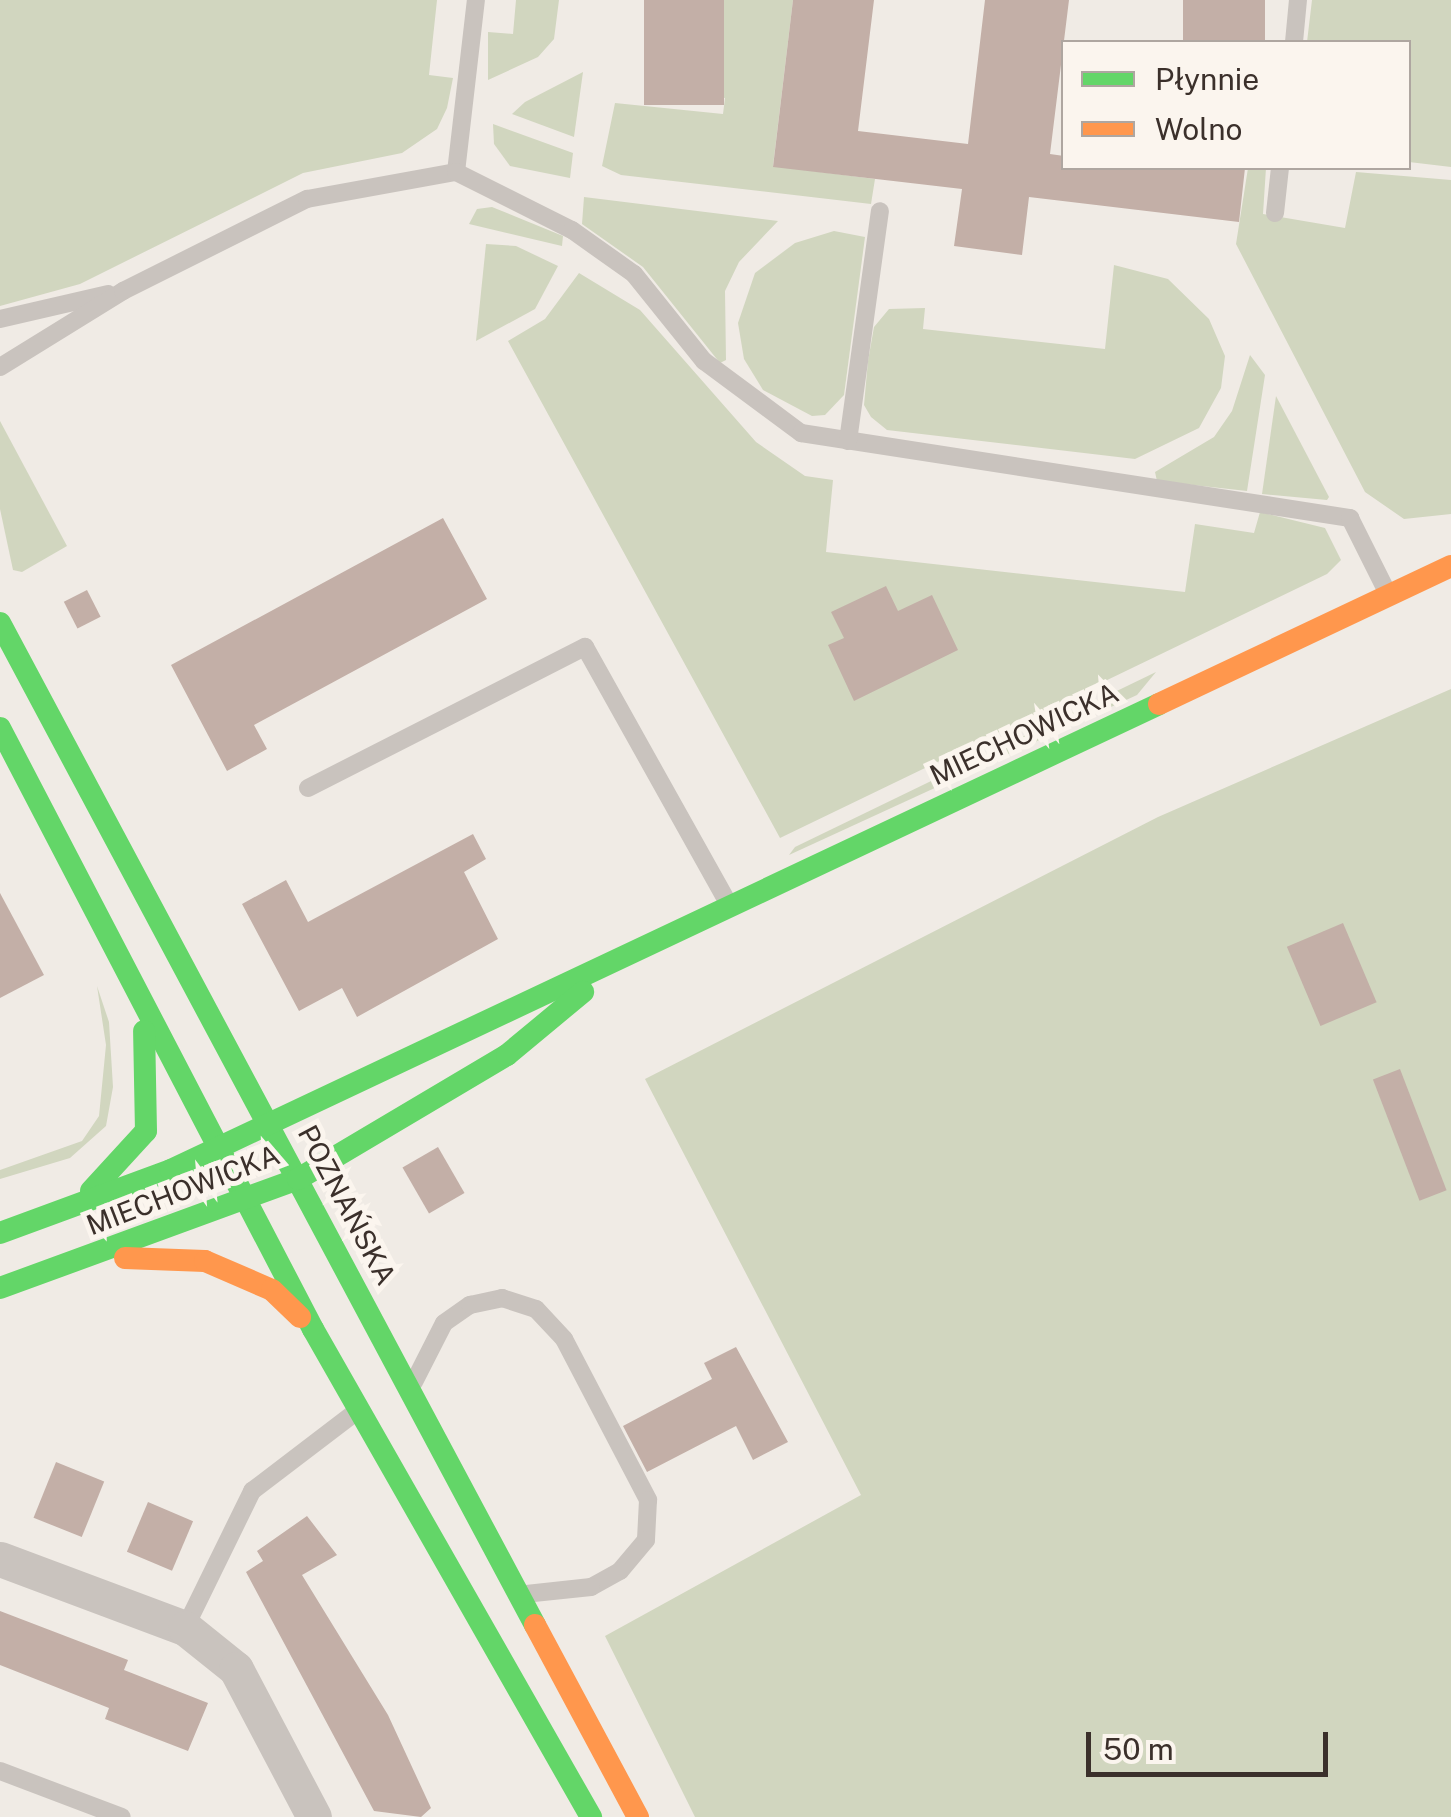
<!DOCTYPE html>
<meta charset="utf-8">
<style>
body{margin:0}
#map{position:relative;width:1451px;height:1817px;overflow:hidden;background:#f0ebe5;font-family:"Public Sans",sans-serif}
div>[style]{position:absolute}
.green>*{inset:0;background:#d1d6bf}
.building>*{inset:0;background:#c3afa7;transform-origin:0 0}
.lane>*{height:18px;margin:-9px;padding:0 9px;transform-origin:9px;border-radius:9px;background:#c9c3be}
.street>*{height:35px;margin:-17.5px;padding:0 17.5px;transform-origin:17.5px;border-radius:17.5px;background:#c9c3be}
.fast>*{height:22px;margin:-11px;padding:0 11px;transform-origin:11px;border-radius:11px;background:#63d668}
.slow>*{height:22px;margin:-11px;padding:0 11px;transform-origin:11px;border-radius:11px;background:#ff974d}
span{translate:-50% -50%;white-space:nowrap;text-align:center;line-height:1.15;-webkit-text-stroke:10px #fbf5ee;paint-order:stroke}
.street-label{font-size:28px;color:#3b302b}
.legend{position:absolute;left:1061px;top:40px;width:350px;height:130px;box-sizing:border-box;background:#fbf5ee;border:2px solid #aea6a0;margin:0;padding:12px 18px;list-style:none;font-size:30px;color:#3b302b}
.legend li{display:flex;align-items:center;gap:20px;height:50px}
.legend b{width:50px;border:2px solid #aea6a0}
.scale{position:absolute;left:1086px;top:1732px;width:242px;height:45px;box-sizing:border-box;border:5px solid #3b302b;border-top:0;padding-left:12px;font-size:30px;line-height:35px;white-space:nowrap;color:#3b302b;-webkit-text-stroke:8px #fbf5ee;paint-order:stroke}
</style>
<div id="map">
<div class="green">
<i style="clip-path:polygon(0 0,437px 0,429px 75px,453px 78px,447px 108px,437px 129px,402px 153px,303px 173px,80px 284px,0 306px)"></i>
<i style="clip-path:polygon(516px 0,559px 0,554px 39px,538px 57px,488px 80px,488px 32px,513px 34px)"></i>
<i style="clip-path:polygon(724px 0,793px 0,773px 166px,875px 179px,871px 204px,621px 175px,602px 166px,615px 103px,723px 114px,725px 98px,713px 96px)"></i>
<i style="clip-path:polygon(1312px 0,1451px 0,1451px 167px,1409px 162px,1408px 42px,1307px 42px)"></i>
<i style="clip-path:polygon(583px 72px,574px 137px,512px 114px,525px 102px)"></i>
<i style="clip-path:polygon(493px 124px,573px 153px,570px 178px,510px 166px,494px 144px)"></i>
<i style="clip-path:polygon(1248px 168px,1266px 168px,1263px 214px,1345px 228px,1356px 172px,1451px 180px,1451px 514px,1404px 519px,1365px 492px,1236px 244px)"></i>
<i style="clip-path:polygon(584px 197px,778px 221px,739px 262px,725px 291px,726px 360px,720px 363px,643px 267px,582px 224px)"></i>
<i style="clip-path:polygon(492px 207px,563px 236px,562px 246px,469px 224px,477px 209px)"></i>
<i style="clip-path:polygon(834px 231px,865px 237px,844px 395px,825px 415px,812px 416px,763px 390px,744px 359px,738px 323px,755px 273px,795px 243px)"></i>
<i style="clip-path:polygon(486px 244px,516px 246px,558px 266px,535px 309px,476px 341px)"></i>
<i style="clip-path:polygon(1114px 265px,1168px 279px,1209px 319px,1225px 356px,1221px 388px,1199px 428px,1135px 459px,887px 430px,871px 417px,864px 405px,868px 361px,874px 327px,889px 309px,925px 308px,923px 329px,1105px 349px)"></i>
<i style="clip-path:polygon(579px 273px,640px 310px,756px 442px,805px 476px,833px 480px,826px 552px,1185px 592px,1195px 524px,1254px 533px,1260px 512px,1325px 528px,1341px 560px,1327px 574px,780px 838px,508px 341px,545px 319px)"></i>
<i style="clip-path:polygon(1250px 355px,1265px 375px,1247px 491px,1157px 481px,1155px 472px,1214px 437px,1232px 411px)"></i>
<i style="clip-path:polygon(1276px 396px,1329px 497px,1327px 500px,1262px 494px)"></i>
<i style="clip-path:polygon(0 421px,67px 546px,22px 572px,13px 570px,0 509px)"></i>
<i style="clip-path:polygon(1156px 672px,1137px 695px,789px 855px,795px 847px)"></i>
<i style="clip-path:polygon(1451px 689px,1451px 1817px,695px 1817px,605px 1636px,861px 1495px,645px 1079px,1158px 817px)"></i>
<i style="clip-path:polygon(97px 986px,109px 1022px,113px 1087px,106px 1126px,70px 1158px,0 1179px,0 1170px,82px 1141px,99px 1116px,106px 1045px)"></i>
</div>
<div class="building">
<i style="left:644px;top:0;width:80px;height:105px"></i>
<i style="clip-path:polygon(793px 0,874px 0,858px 131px,968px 144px,985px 0,1069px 0,1050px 154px,1064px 156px,1064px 168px,1245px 168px,1239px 222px,1029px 197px,1022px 255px,954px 246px,962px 189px,773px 167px)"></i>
<i style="left:1183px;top:0;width:82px;height:42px"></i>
<i style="clip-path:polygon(443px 518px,487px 599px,254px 725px,267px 749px,227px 771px,171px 665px)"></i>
<i style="clip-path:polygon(886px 586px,898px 611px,932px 595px,958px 650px,854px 701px,828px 645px,844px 638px,831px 612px)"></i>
<i style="left:87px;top:590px;width:30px;height:26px;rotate:63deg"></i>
<i style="clip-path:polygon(473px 834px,486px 859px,464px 872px,498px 939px,357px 1017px,342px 988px,299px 1011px,242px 904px,286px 880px,308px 922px)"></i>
<i style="clip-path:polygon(0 893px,44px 975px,0 998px)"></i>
<i style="left:1343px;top:923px;width:86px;height:61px;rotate:67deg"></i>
<i style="left:1400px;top:1069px;width:130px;height:29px;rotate:69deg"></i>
<i style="left:438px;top:1147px;width:53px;height:41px;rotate:60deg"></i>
<i style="clip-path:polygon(736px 1347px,788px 1442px,753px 1460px,736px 1426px,647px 1472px,623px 1426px,712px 1379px,704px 1363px)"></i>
<i style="left:56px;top:1462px;width:52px;height:60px;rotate:22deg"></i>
<i style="left:148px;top:1502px;width:49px;height:54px;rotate:23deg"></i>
<i style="clip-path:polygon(307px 1516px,337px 1555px,302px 1575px,388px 1715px,431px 1808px,421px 1817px,374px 1811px,246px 1572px,263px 1561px,257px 1551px)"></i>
<i style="clip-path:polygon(0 1611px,128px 1660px,124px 1670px,208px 1703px,188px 1751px,105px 1719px,109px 1708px,0 1665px)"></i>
</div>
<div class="lane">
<i style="left:1294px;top:42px;width:42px;rotate:-84.6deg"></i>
<i style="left:456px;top:172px;width:173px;rotate:-83.4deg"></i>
<i style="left:1275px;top:213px;width:45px;rotate:-83.7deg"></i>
<i style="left:0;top:319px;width:111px;rotate:-13deg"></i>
<i style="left:0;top:367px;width:145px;rotate:-31.7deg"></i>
<i style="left:123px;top:291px;width:206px;rotate:-26.6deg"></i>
<i style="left:307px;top:199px;width:151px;rotate:-10.3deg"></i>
<i style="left:456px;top:172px;width:130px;rotate:26.6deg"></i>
<i style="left:572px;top:230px;width:76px;rotate:35.4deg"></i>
<i style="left:634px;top:274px;width:112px;rotate:51.2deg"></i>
<i style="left:704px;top:361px;width:121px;rotate:36.6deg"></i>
<i style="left:801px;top:433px;width:556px;rotate:8.8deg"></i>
<i style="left:1350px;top:518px;width:83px;rotate:63.4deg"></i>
<i style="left:848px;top:441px;width:232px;rotate:-82.1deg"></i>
<i style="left:308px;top:788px;width:311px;rotate:-27deg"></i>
<i style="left:585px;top:647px;width:297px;rotate:60.8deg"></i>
<i style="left:414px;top:1382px;width:66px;rotate:-63deg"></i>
<i style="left:444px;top:1323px;width:32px;rotate:-35deg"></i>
<i style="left:470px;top:1305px;width:33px;rotate:-12deg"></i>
<i style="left:502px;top:1298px;width:36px;rotate:18deg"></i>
<i style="left:536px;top:1309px;width:41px;rotate:47deg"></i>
<i style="left:564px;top:1339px;width:182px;rotate:62.4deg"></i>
<i style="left:648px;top:1500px;width:40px;rotate:92.9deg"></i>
<i style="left:646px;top:1540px;width:40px;rotate:130deg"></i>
<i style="left:620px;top:1571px;width:33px;rotate:151deg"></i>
<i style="left:591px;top:1587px;width:65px;rotate:173.9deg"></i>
<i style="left:185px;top:1628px;width:153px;rotate:-63.9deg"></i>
<i style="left:252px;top:1491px;width:132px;rotate:-37.3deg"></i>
<i style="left:0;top:1771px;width:130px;rotate:20.7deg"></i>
</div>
<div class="street">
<i style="left:0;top:1559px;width:197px;rotate:20.5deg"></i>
<i style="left:185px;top:1628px;width:65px;rotate:38.8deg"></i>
<i style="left:236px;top:1669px;width:167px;rotate:62.2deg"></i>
</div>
<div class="fast">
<i style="left:0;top:623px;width:1136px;rotate:61.9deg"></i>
<i style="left:0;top:728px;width:678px;rotate:62.49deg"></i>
<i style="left:313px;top:1329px;width:562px;rotate:60.33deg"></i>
<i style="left:91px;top:1191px;width:81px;rotate:-47.5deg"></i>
<i style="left:146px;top:1131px;width:100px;rotate:-91.1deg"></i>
<i style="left:0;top:1233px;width:182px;rotate:-20.2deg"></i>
<i style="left:171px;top:1170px;width:1092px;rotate:-25.25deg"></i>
<i style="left:0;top:1288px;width:317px;rotate:-20.1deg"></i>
<i style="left:298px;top:1179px;width:243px;rotate:-30.7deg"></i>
<i style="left:507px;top:1055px;width:99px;rotate:-39.7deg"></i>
</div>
<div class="slow">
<i style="left:1159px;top:704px;width:323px;rotate:-25.3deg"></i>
<i style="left:125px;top:1258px;width:80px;rotate:2.1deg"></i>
<i style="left:205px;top:1261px;width:73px;rotate:23.4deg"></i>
<i style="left:272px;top:1290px;width:39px;rotate:44deg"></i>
<i style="left:535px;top:1625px;width:218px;rotate:61.8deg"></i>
</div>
<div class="street-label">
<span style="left:1024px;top:734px;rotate:-25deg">MIECHOWICKA</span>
<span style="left:183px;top:1190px;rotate:-21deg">MIECHOWICKA</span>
<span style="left:347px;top:1205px;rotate:62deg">POZNAŃSKA</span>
</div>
<ul class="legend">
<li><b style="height:12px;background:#63d668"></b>Płynnie</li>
<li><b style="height:12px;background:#ff974d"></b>Wolno</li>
</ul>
<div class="scale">50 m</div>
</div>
